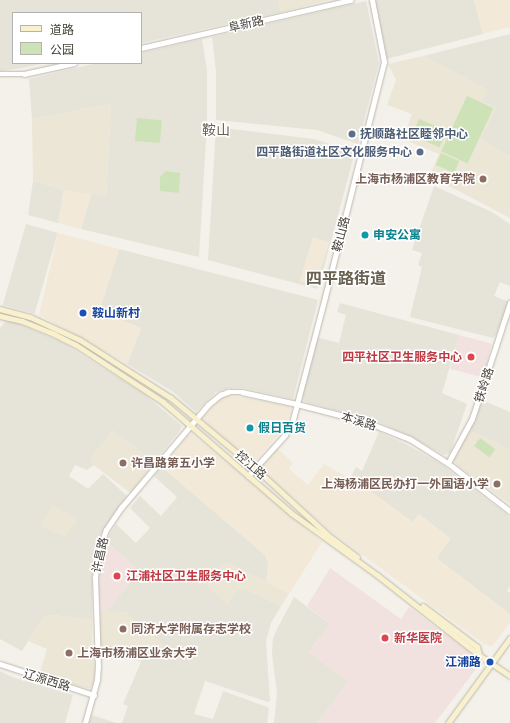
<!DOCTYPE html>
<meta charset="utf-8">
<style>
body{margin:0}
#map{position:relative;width:510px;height:723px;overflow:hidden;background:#f3f1ea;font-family:"PT Sans Narrow","Noto Sans SC",sans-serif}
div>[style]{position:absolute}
.residential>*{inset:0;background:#e6e3d9;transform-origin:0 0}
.commercial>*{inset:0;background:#f2e9d8;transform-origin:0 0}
.education>*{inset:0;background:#ebe6d5;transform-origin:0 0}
.medical>*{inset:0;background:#f2e2df;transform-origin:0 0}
.green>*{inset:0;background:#cde3b7;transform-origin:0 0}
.roads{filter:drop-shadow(0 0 1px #beb9ad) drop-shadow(0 0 1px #beb9ad)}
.tertiary>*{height:4.5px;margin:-2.25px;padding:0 2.25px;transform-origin:2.25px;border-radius:2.25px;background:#fff}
.secondary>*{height:5px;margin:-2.5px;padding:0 2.5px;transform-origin:2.5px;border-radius:2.5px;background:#f9f1ce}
.dots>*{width:11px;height:11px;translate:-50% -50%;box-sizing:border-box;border:2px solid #fff;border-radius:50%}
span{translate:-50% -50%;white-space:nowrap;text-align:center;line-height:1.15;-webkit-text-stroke:3px #fff;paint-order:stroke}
.street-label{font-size:12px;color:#464239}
.service-label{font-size:12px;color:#4e5e75;font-weight:700}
.left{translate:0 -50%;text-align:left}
.right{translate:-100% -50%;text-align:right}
.education-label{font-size:12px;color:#785e54;font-weight:700}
.culture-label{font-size:12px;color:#0d838f;font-weight:700}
.transit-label{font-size:12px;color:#164399;font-weight:700}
.health-label{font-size:12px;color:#be3a42;font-weight:700}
.quarter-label{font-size:14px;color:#686051}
.district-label{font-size:16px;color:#686051;font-weight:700}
.legend{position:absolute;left:12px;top:12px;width:130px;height:52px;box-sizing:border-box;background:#fff;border:1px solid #b5b3b0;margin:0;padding:5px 7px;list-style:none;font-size:12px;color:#464239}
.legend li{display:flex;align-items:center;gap:8px;height:20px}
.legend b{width:20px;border:1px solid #b5b3b0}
</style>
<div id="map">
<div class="residential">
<i style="clip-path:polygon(0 0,278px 0,281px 12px,141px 43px,141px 13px,13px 13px,13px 63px,46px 63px,22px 68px,0 71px)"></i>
<i style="clip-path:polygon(375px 0,474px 0,483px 34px,386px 59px)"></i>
<i style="clip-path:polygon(366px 1px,379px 63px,358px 144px,317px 130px,216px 120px,216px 71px,212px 37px)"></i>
<i style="clip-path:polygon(510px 34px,510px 156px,480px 139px,496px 108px,482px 101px,488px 90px,423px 56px)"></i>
<i style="clip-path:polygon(202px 39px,207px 70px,207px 123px,199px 257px,81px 229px,91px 194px,106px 197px,111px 104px,32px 119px,29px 79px,97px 63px,141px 63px,141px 53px)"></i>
<i style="clip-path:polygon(216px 127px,314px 139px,355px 152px,318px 289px,208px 260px)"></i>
<i style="clip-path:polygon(33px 181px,64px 190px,58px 223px,28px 215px)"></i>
<i style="clip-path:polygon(434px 186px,492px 212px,510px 224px,510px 286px,500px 282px,494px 296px,509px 302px,496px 335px,493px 338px,410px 317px,422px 267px,418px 265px,422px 253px,412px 250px)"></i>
<i style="left:26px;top:224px;width:33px;height:84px;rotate:16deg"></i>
<i style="clip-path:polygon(119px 249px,318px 300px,293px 399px,244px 388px,228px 388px,216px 392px,196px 412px,172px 391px,127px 364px,141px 328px,99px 312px)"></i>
<i style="clip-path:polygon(340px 303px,459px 335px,442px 393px,467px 404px,450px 453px,444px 455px,412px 437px,379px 422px,306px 402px,303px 400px,302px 393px,316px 337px,339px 343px,346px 315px,337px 312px)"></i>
<i style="clip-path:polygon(7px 320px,10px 320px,63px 343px,143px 393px,182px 426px,178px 433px,154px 462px,112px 430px,90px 460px,94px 465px,87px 470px,75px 465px,69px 476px,88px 489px,103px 474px,127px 496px,112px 516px,97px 540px,92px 577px,92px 620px,54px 615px,44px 616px,22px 651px,0 639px,0 328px)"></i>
<i style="clip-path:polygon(482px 400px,510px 412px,510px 451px,501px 445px,470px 431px)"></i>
<i style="clip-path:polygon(379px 432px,406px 444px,441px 464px,510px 517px,510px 586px,507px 591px,510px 593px,510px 614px,436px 558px,450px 538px,419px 514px,413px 522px,350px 479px,356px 467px,362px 471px)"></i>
<i style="clip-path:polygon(162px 467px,264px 554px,269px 562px,266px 582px,226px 562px,205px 583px,228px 604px,234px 592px,243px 588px,281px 606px,271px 623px,266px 641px,270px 701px,268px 702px,205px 681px,194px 714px,213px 719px,223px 691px,267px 707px,269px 709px,267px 723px,122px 723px,128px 706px,123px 704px,147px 648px,127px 613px,107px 611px,139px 571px,106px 541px,116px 524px,136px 543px,150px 528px,130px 508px,140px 496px,161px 516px,177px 497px,154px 476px)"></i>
<i style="clip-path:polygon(294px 597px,330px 624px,309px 652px,349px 682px,317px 723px,274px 723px,277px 693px,272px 654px,273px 638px,278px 627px)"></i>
<i style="clip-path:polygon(0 671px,12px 677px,73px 695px,65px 723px,0 723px)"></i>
<i style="clip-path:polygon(92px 715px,116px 723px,89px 723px)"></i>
</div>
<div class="commercial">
<i style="clip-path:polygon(474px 0,510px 0,510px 27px,483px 34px)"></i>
<i style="clip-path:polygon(64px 190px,91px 194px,81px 229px,58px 223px)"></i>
<i style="clip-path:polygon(58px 233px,119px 249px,99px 312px,141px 328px,127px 364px,39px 315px)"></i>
<i style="left:313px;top:237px;width:17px;height:46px;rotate:17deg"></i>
<i style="clip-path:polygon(228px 396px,236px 396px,291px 407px,288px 421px,282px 430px,253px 464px,202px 419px,217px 401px)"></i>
<i style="clip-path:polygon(192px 434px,322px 542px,289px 594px,266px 582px,269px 566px,264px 554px,162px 467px,188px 435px)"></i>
<i style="clip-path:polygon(277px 448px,293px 463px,289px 469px,308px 485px,324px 464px,368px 489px,413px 522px,419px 514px,451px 539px,437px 558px,510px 614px,510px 622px,494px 644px,490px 646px,484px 644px,334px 534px,262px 471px,262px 465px)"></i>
</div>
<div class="education">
<i style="clip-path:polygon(278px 0,329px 0,281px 12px)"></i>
<i style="clip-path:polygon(423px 56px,488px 90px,483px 101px,496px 108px,481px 139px,510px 156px,510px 218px,453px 188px,429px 178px,439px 154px,403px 139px,412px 114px,387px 105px,396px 80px,388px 64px)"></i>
<i style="clip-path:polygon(111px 104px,106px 197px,64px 190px,33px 181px,32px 119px)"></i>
<i style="clip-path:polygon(466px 429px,501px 445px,510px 451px,510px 504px,457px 465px,454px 460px)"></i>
<i style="left:112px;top:430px;width:53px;height:39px;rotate:37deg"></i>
<i style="clip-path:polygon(53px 505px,78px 520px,65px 537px,40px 526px)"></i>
<i style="clip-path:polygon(226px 562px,266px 582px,289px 594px,281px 606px,243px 588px,234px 592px,228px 604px,205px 583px)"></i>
<i style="clip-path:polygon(100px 610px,127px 613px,165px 646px,162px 655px,147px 648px,141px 662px,100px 645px)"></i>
<i style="clip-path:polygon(54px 615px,92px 620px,92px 648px,95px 672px,93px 684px,90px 689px,39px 675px,47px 649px,28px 641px,44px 616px)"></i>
</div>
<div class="medical">
<i style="left:459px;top:335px;width:34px;height:35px;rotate:15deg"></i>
<i style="clip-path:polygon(106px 541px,139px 571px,107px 611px,100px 610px,98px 582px,101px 555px)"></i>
<i style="clip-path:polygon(330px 568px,401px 619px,409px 607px,482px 661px,435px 723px,317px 723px,349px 682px,309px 652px,330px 624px,307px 606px)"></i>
</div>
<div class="green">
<i style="left:467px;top:96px;width:29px;height:61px;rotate:25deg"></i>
<i style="left:137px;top:118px;width:25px;height:23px;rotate:5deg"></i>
<i style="left:419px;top:119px;width:30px;height:18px;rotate:23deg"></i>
<i style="left:441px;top:153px;width:20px;height:13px;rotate:24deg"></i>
<i style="clip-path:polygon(166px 171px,180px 173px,179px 193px,160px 191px,160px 177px)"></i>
<i style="left:480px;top:438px;width:19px;height:10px;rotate:36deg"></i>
</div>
<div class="roads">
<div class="tertiary">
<i style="left:141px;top:48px;width:215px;rotate:-12.9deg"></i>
<i style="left:0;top:74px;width:24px"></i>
<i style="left:24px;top:74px;width:51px;rotate:-12.4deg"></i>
<i style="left:448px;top:463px;width:50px;rotate:-61.4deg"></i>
<i style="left:472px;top:419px;width:122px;rotate:-71.9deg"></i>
<i style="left:248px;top:476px;width:55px;rotate:-47.9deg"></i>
<i style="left:285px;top:435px;width:14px;rotate:-60deg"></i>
<i style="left:292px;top:423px;width:130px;rotate:-75.3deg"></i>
<i style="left:325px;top:297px;width:242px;rotate:-75.9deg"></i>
<i style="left:384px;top:62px;width:63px;rotate:-101deg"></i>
<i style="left:0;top:664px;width:99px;rotate:18.3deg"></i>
<i style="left:85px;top:723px;width:45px;rotate:-74.4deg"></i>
<i style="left:97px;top:680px;width:13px;rotate:-86deg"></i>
<i style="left:98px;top:667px;width:89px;rotate:-91.9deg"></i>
<i style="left:95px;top:578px;width:24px;rotate:-83deg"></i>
<i style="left:98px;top:554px;width:25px;rotate:-72deg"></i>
<i style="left:106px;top:530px;width:27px;rotate:-56deg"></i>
<i style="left:121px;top:508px;width:67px;rotate:-49.9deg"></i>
<i style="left:164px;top:457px;width:68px;rotate:-49.8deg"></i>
<i style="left:208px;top:405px;width:16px;rotate:-40deg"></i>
<i style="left:220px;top:395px;width:9px;rotate:-21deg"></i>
<i style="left:228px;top:392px;width:14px"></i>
<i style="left:242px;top:392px;width:56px;rotate:12.3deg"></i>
<i style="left:297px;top:404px;width:72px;rotate:14.4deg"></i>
<i style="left:367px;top:422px;width:46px;rotate:21.6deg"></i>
<i style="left:410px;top:439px;width:45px;rotate:32.3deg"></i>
<i style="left:448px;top:463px;width:78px;rotate:37.7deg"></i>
</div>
<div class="secondary">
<i style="left:0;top:309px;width:31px;rotate:15deg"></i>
<i style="left:30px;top:317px;width:55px;rotate:24.7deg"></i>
<i style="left:80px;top:340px;width:108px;rotate:32.5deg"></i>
<i style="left:171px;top:398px;width:109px;rotate:39.8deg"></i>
<i style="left:255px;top:468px;width:100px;rotate:42.6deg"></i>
<i style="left:329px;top:536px;width:35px;rotate:37deg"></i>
<i style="left:0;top:316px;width:23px;rotate:13deg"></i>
<i style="left:22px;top:321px;width:35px;rotate:22deg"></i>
<i style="left:54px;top:334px;width:25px;rotate:27deg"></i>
<i style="left:76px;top:345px;width:104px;rotate:33.2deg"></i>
<i style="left:163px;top:402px;width:169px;rotate:40.9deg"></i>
<i style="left:291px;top:513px;width:106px;rotate:35.8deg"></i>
<i style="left:377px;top:575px;width:130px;rotate:38.1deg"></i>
<i style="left:479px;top:655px;width:37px;rotate:34deg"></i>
<i style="left:423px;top:606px;width:68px;rotate:37.2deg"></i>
<i style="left:477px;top:647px;width:7px;rotate:74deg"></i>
<i style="left:448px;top:723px;width:105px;rotate:-53.9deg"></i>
</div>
</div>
<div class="dots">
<i style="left:352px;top:134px;background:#5c6f8a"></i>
<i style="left:420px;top:152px;background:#5c6f8a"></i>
<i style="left:483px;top:179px;background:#8d6e63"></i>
<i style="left:365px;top:235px;background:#0f9aa8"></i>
<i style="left:83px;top:313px;background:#1a4fb4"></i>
<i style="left:471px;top:357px;background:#e0444e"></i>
<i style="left:250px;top:428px;background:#0f9aa8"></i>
<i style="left:123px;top:463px;background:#8d6e63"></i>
<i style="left:497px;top:484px;background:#8d6e63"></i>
<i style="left:117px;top:576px;background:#e0444e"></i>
<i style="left:123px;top:629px;background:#8d6e63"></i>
<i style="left:385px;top:638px;background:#e0444e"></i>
<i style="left:69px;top:653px;background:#8d6e63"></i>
<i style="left:490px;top:662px;background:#1a4fb4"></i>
</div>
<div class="street-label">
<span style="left:246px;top:24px;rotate:-13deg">阜新路</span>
<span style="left:341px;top:234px;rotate:-76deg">鞍山路</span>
<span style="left:484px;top:385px;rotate:-72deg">铁岭路</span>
<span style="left:359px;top:421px;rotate:17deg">本溪路</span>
<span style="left:251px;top:465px;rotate:41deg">控江路</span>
<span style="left:100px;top:555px;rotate:-77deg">许昌路</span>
<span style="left:47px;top:680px;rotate:17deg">辽源西路</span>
</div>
<div class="service-label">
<span class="left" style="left:360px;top:134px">抚顺路社区睦邻中心</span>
<span class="right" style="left:412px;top:152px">四平路街道社区文化服务中心</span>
</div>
<div class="education-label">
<span class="right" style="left:475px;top:179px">上海市杨浦区教育学院</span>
<span class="left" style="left:131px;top:463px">许昌路第五小学</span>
<span class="right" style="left:489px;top:484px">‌上海杨浦区民办打一外国语小学</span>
<span class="left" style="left:131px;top:629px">同济大学附属存志学校</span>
<span class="left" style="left:77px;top:653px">上海市杨浦区业余大学</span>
</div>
<div class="culture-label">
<span class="left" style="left:373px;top:235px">申安公寓</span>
<span class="left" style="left:258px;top:428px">假日百货</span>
</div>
<div class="transit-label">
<span class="left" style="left:92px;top:313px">鞍山新村</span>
<span class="right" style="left:481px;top:662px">江浦路</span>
</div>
<div class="health-label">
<span class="right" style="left:462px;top:357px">四平社区卫生服务中心</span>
<span class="left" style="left:126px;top:576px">江浦社区卫生服务中心</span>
<span class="left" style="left:394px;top:638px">新华医院</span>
</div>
<div class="quarter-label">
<span style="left:216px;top:130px">鞍山</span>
</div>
<div class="district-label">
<span style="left:346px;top:278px">四平路街道</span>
</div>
<ul class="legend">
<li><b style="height:5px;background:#f9f1ce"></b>道路</li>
<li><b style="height:11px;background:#cde3b7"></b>公园</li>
</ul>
</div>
